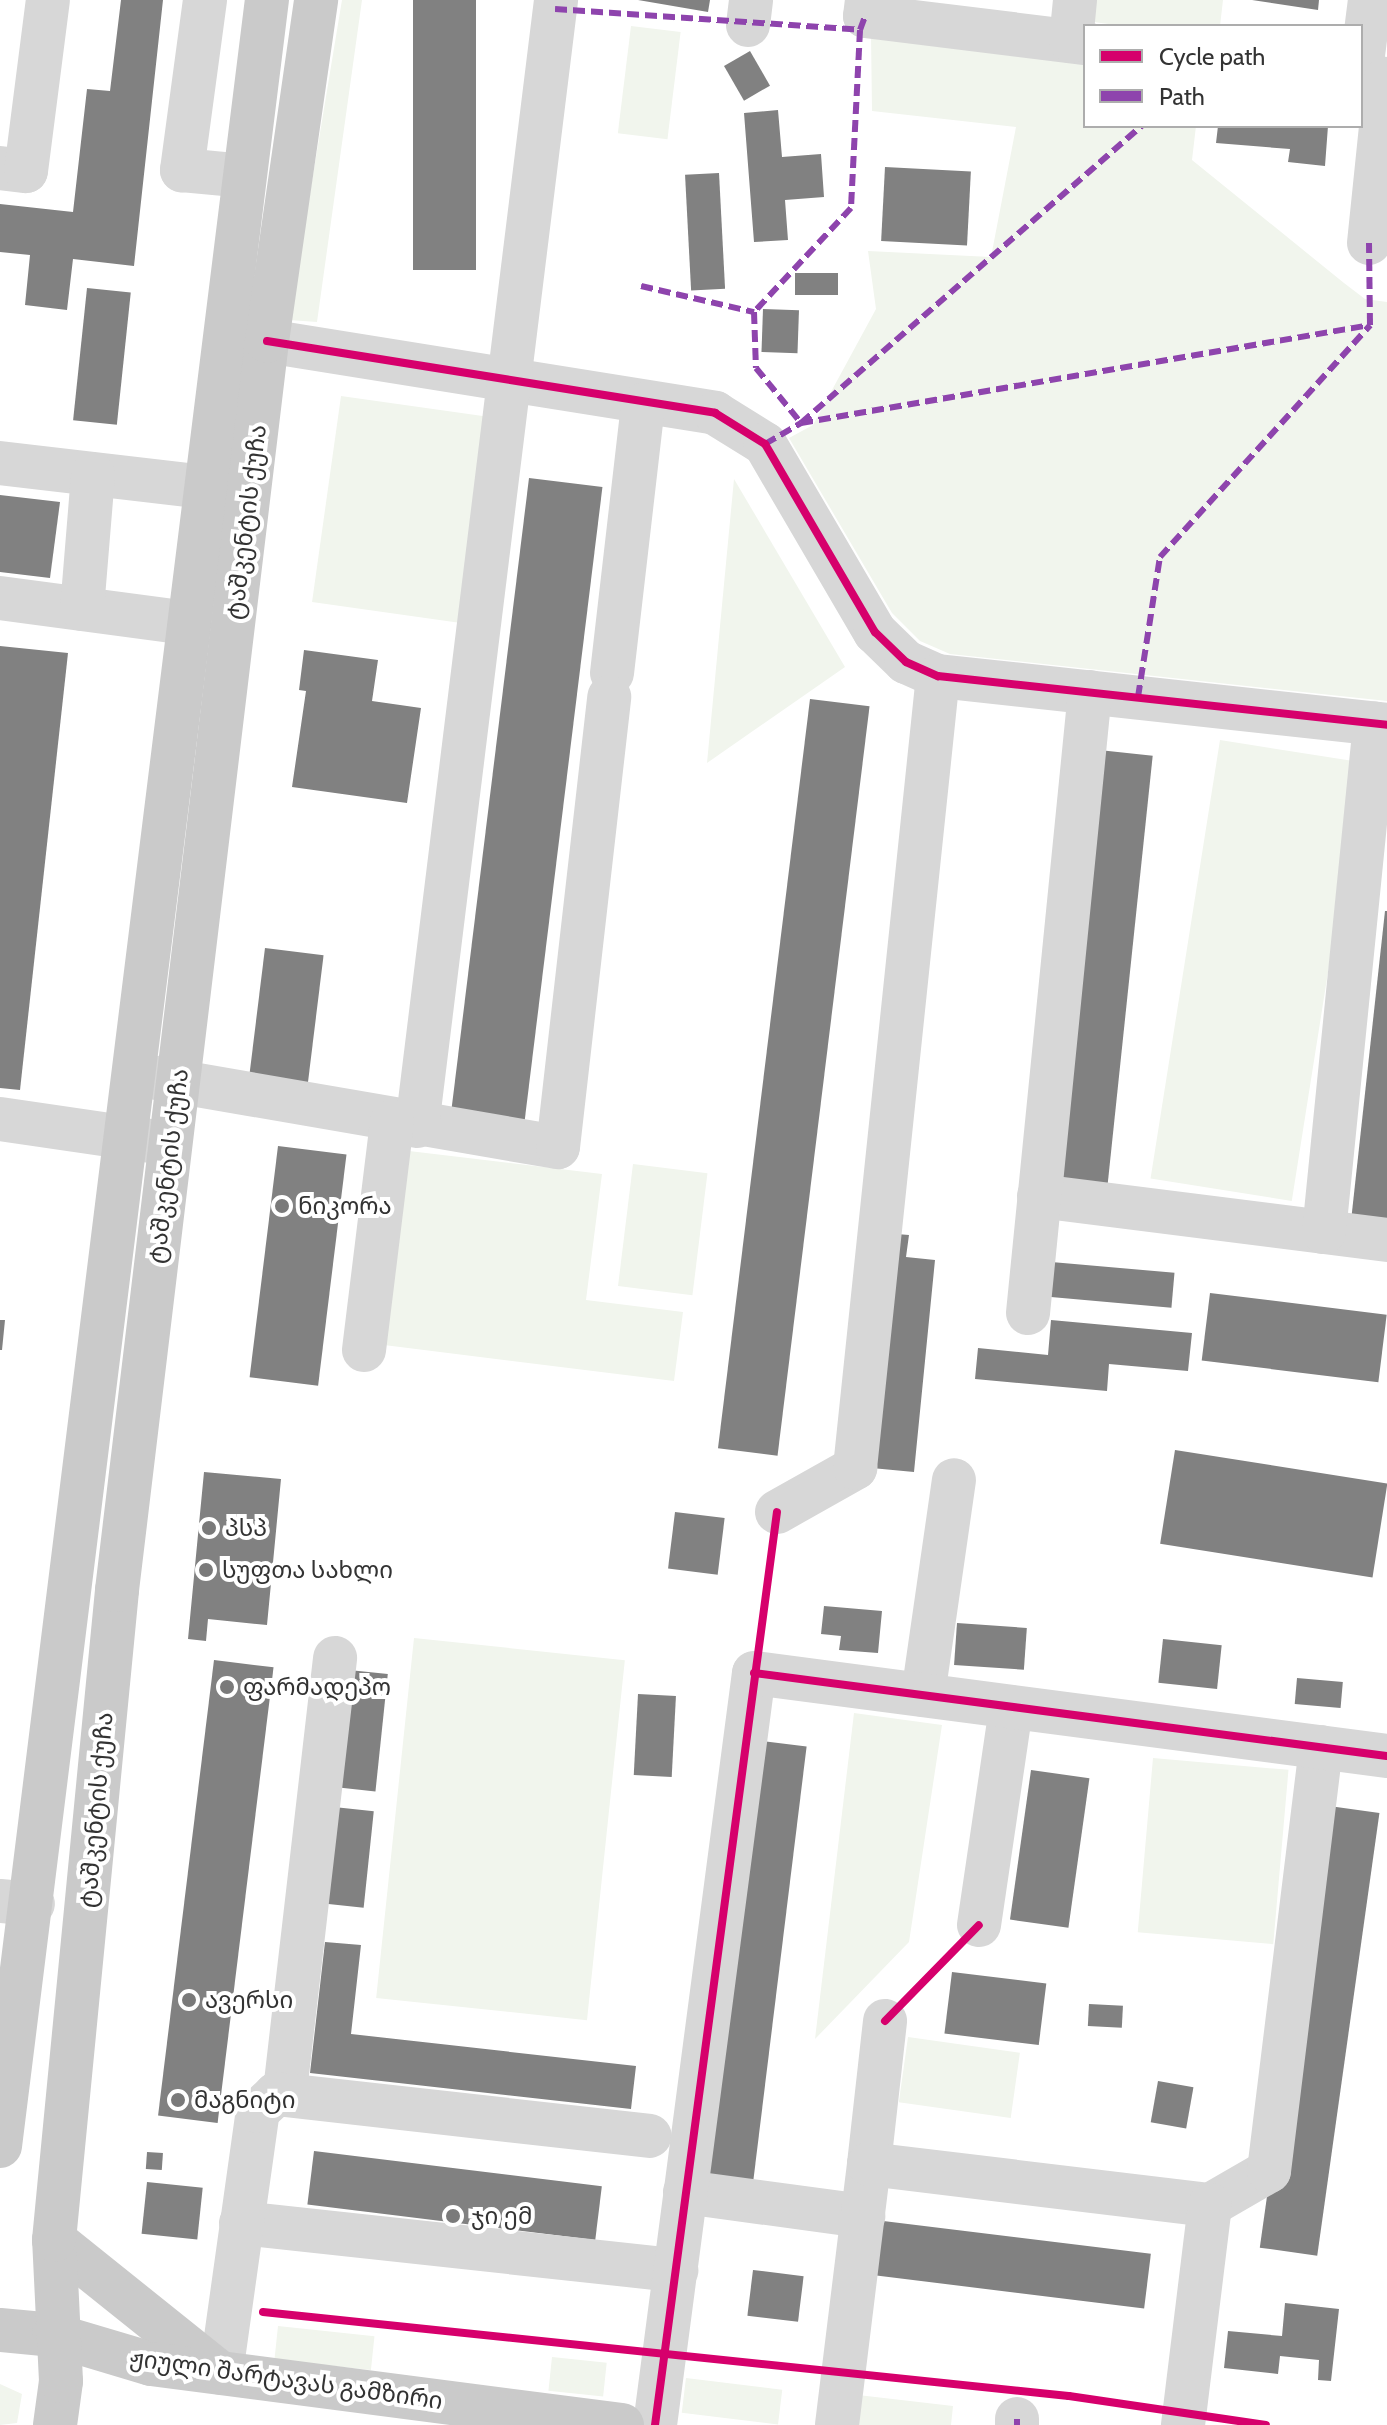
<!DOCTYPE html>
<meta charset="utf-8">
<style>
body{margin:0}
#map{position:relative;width:1387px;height:2425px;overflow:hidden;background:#fff;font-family:Cabin,"Noto Sans Georgian",sans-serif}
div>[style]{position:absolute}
.green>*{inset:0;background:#f1f5ed;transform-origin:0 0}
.building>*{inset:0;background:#818181;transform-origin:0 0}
.minor>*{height:44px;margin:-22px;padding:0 22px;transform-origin:22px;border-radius:22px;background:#d7d7d7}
.major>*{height:44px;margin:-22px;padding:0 22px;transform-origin:22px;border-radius:22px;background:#cacaca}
.quiet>*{height:6px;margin-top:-3px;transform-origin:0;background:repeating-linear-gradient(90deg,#8e44ad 0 12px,transparent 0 18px)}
.cycleway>*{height:8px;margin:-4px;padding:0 4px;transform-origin:4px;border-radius:4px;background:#d6006c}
.dots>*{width:22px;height:22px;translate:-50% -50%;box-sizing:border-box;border:4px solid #fff;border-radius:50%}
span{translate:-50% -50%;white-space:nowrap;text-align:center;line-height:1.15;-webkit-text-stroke:8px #fff;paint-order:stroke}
.street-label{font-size:24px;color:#333}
.poi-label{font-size:24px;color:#333}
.left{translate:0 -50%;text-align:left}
.legend{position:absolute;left:1083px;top:24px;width:280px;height:104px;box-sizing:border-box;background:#fff;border:2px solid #adadad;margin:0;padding:10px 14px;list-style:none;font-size:24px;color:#333}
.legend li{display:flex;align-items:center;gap:16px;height:40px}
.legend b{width:40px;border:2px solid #adadad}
</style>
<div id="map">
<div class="green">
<i style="clip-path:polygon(342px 0,362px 0,317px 322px,289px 320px)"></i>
<i style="clip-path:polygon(1082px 0,1223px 0,1220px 26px,1123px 26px,1079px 20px)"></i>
<i style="left:631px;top:26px;width:50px;height:108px;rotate:7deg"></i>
<i style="clip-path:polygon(871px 35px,1085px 62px,1085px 126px,1196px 126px,1192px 160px,1344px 283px,1365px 299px,1387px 302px,1387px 701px,950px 654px,920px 641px,892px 613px,789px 438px,813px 425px,876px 309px,868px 251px,991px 257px,1016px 127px,872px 111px)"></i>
<i style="left:341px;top:396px;width:152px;height:208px;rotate:8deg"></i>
<i style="clip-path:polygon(734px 479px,845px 667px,707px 763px)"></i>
<i style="left:1220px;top:740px;width:143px;height:444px;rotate:9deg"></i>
<i style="clip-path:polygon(409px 1151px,602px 1174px,586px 1300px,683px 1312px,674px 1381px,384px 1345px)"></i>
<i style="left:633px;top:1164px;width:75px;height:123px;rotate:7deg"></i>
<i style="left:414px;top:1638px;width:212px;height:362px;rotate:6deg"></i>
<i style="clip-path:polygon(854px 1713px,942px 1725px,909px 1942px,815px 2039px)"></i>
<i style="left:1153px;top:1758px;width:136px;height:175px;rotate:5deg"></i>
<i style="left:908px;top:2037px;width:113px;height:66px;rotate:8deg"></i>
<i style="left:278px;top:2326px;width:97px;height:34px;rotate:6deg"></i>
<i style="left:552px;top:2357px;width:55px;height:34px;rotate:6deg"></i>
<i style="left:686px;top:2378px;width:97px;height:35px;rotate:7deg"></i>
<i style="clip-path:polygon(0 2384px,22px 2394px,17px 2423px,0 2425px)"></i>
<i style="clip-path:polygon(858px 2395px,953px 2406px,951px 2425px,854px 2425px)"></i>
</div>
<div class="building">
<i style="clip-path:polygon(121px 0,163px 0,134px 266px,73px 259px,67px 310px,25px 305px,30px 255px,0 252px,0 204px,73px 212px,87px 89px,110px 91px)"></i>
<i style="left:413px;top:0;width:63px;height:270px"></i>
<i style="clip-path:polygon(638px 0,710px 0,708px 12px)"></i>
<i style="clip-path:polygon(1252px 0,1319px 0,1318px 10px)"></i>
<i style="left:750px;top:51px;width:40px;height:30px;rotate:60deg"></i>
<i style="clip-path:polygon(778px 110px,782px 157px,821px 154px,824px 197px,785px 200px,788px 240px,754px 242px,744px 113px)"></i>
<i style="clip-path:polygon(1218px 126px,1328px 126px,1325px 166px,1288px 162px,1290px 149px,1216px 143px)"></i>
<i style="left:885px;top:167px;width:86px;height:74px;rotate:3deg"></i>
<i style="left:719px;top:173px;width:116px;height:34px;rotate:87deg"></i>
<i style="left:838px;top:273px;width:22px;height:43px;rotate:90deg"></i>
<i style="left:87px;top:288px;width:44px;height:133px;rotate:6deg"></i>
<i style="left:763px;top:309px;width:36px;height:43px;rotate:2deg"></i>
<i style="left:529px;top:478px;width:74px;height:651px;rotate:7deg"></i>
<i style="clip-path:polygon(0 495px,60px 502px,50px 578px,0 572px)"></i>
<i style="clip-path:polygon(0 646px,68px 653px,20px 1090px,0 1088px)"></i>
<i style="clip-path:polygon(304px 650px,378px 660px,372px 701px,421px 708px,407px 803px,292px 787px,306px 691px,299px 690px)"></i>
<i style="left:810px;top:699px;width:60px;height:755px;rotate:7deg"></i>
<i style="left:1099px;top:750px;width:54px;height:443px;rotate:6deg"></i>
<i style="clip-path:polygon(1385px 911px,1387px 911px,1387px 1225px,1351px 1221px)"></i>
<i style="left:265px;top:948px;width:59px;height:135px;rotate:7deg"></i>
<i style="left:278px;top:1146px;width:69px;height:233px;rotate:7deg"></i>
<i style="clip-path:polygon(884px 1233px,909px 1235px,906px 1257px,935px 1260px,914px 1472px,861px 1467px)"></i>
<i style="left:1040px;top:1261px;width:135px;height:35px;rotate:5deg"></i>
<i style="left:1210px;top:1293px;width:178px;height:68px;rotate:7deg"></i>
<i style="clip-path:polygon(0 1320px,5px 1320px,2px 1350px,0 1350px)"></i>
<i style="clip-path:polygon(1051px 1320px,1192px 1333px,1188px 1371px,1109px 1364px,1107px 1391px,975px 1379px,978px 1348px,1048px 1355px)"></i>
<i style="left:1175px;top:1450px;width:215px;height:95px;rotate:9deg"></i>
<i style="clip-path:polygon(204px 1472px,281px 1479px,267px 1625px,208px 1619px,206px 1641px,188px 1639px)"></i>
<i style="left:675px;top:1512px;width:50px;height:57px;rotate:7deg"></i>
<i style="clip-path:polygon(824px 1606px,882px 1611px,878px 1653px,839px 1650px,841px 1636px,821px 1634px)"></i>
<i style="left:957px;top:1623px;width:70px;height:42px;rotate:4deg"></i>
<i style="left:1163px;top:1639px;width:59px;height:44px;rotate:6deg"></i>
<i style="left:214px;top:1660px;width:60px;height:459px;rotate:7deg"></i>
<i style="left:349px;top:1670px;width:39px;height:118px;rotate:6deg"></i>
<i style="left:1297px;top:1678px;width:46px;height:26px;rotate:5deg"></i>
<i style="left:638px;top:1694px;width:38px;height:81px;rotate:3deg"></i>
<i style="left:753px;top:1740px;width:54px;height:448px;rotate:7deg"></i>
<i style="left:1031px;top:1770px;width:59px;height:151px;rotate:8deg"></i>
<i style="left:1322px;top:1805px;width:58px;height:447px;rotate:8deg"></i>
<i style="left:334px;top:1807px;width:40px;height:97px;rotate:6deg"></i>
<i style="clip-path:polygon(325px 1942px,361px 1945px,351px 2034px,636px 2066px,631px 2109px,310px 2073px)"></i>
<i style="left:952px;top:1972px;width:95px;height:62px;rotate:7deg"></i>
<i style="left:1089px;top:2004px;width:34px;height:22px;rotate:3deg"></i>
<i style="left:1158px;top:2081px;width:36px;height:42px;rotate:10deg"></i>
<i style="left:314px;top:2151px;width:290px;height:54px;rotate:7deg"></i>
<i style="left:147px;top:2152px;width:16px;height:17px;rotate:4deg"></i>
<i style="left:147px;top:2182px;width:56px;height:52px;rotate:6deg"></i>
<i style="left:867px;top:2219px;width:286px;height:55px;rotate:7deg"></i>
<i style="left:753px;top:2270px;width:51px;height:46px;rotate:7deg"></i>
<i style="clip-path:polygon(1285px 2303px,1339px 2309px,1331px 2381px,1318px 2380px,1319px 2360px,1280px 2356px,1278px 2374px,1224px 2368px,1228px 2331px,1282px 2336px)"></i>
</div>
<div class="minor">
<i style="left:205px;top:0;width:172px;rotate:97.7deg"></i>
<i style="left:182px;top:170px;width:62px;rotate:5.5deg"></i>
<i style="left:867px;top:0;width:16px;rotate:97deg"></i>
<i style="left:865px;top:16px;width:222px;rotate:7deg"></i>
<i style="left:748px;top:25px;width:25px;rotate:-83deg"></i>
<i style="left:1071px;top:41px;width:41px;rotate:-84.4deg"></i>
<i style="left:1361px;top:71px;width:72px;rotate:-82.8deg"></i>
<i style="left:0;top:168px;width:26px;rotate:7deg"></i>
<i style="left:26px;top:171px;width:172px;rotate:-82.7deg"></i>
<i style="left:1369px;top:243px;width:165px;rotate:-84.1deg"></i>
<i style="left:267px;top:341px;width:454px;rotate:9.1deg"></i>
<i style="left:715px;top:413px;width:59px;rotate:31.8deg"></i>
<i style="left:765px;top:444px;width:218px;rotate:59.7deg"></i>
<i style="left:875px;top:632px;width:43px;rotate:44.1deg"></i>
<i style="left:906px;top:662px;width:35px;rotate:24deg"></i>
<i style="left:938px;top:676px;width:452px;rotate:6.2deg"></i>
<i style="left:0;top:463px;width:205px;rotate:6.7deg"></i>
<i style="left:0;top:598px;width:190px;rotate:7.6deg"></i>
<i style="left:82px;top:609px;width:135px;rotate:-85.3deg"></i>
<i style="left:612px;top:673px;width:270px;rotate:-83.4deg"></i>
<i style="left:134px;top:1074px;width:430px;rotate:9.8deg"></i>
<i style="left:558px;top:1147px;width:453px;rotate:-83.5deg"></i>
<i style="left:0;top:1119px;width:166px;rotate:8.3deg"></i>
<i style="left:417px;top:1126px;width:1135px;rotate:-82.96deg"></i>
<i style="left:1039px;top:1196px;width:351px;rotate:7.2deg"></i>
<i style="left:1324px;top:1232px;width:511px;rotate:-84.27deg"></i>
<i style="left:1028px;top:1313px;width:624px;rotate:-84.3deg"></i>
<i style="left:364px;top:1350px;width:230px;rotate:-83deg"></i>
<i style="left:777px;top:1512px;width:90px;rotate:-29.4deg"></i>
<i style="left:855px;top:1468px;width:796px;rotate:-84.02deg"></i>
<i style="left:923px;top:1695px;width:217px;rotate:-81.8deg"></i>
<i style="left:0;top:1901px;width:33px;rotate:5deg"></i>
<i style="left:979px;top:1925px;width:220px;rotate:-81.6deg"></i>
<i style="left:285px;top:2091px;width:436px;rotate:-83.4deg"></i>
<i style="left:869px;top:2164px;width:144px;rotate:-83.6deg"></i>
<i style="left:685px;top:2192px;width:180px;rotate:7.7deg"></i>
<i style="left:1210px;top:2205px;width:68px;rotate:-30deg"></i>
<i style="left:1269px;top:2171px;width:427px;rotate:-83deg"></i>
<i style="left:241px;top:2223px;width:438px;rotate:6.2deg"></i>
<i style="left:221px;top:2373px;width:265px;rotate:-82deg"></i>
<i style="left:258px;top:2111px;width:25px;rotate:-43deg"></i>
<i style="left:276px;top:2094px;width:376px;rotate:6.4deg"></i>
<i style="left:655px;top:2425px;width:758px;rotate:-82.5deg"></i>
<i style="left:754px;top:1673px;width:638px;rotate:7.47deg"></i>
<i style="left:837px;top:2425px;width:263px;rotate:-83deg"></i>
<i style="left:869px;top:2164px;width:343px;rotate:6.9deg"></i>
<i style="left:1210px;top:2205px;width:222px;rotate:97deg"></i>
<i style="left:1017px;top:2425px;width:6px;rotate:-90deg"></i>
</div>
<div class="major">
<i style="left:0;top:2146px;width:2163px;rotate:-82.91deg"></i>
<i style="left:54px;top:2240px;width:211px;rotate:38.7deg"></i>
<i style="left:0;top:2330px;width:54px;rotate:5.3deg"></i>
<i style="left:54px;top:2335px;width:101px;rotate:16.6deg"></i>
<i style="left:151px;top:2364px;width:475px;rotate:7.4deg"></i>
<i style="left:55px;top:2425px;width:44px;rotate:-82.2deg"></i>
<i style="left:61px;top:2381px;width:141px;rotate:-92.8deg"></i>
<i style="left:54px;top:2240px;width:653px;rotate:-84.46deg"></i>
<i style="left:117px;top:1590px;width:1258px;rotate:-83.15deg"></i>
<i style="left:267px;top:341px;width:345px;rotate:-81.8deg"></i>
</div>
<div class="quiet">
<i style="left:555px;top:9px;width:306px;rotate:3.9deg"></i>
<i style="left:860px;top:30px;width:15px;rotate:-70deg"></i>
<i style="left:860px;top:30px;width:178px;rotate:92.9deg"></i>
<i style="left:851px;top:208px;width:142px;rotate:133deg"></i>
<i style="left:754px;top:312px;width:56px;rotate:88deg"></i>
<i style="left:756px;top:368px;width:71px;rotate:50.7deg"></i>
<i style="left:801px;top:423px;width:452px;rotate:-41.1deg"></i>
<i style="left:641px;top:286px;width:116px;rotate:13deg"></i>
<i style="left:765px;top:444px;width:42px;rotate:-30.3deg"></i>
<i style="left:801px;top:423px;width:577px;rotate:-9.77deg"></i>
<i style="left:1138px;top:697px;width:142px;rotate:-81.1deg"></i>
<i style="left:1160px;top:557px;width:313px;rotate:-47.8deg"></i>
<i style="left:1370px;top:325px;width:82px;rotate:-90.7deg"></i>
<i style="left:1017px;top:2425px;width:6px;rotate:-90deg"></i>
</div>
<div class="cycleway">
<i style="left:267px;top:341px;width:454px;rotate:9.1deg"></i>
<i style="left:715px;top:413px;width:59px;rotate:31.8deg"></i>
<i style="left:765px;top:444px;width:218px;rotate:59.7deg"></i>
<i style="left:875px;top:632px;width:43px;rotate:44.1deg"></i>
<i style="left:906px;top:662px;width:35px;rotate:24deg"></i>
<i style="left:938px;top:676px;width:452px;rotate:6.2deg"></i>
<i style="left:754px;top:1673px;width:638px;rotate:7.47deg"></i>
<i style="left:885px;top:2021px;width:134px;rotate:-45.6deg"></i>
<i style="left:263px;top:2312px;width:810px;rotate:5.95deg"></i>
<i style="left:1069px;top:2396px;width:199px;rotate:8.4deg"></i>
<i style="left:655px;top:2425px;width:921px;rotate:-82.39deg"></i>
</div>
<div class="dots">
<i style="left:282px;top:1206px;background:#7a7a7a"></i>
<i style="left:209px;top:1528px;background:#7a7a7a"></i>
<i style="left:206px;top:1570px;background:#7a7a7a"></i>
<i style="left:227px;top:1687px;background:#7a7a7a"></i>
<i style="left:189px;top:2000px;background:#7a7a7a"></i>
<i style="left:178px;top:2100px;background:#7a7a7a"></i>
<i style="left:453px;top:2216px;background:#7a7a7a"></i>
</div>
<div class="street-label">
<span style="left:246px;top:522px;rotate:-83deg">ტაშკენტის ქუჩა</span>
<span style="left:168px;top:1166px;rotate:-83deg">ტაშკენტის ქუჩა</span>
<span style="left:96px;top:1810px;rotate:-85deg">ტაშკენტის ქუჩა</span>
<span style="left:286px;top:2379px;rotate:8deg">ჟიული შარტავას გამზირი</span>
</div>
<div class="poi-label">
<span class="left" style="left:298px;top:1206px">ნიკორა</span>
<span class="left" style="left:225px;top:1528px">პსპ</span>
<span class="left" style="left:222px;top:1570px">სუფთა სახლი</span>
<span class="left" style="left:243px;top:1687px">ფარმადეპო</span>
<span class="left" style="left:205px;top:2000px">ავერსი</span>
<span class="left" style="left:194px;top:2100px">მაგნიტი</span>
<span class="left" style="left:471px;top:2216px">ჯი ემ</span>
</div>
<ul class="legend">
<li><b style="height:10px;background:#d6006c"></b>Cycle path</li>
<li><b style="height:10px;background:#8e44ad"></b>Path</li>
</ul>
</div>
